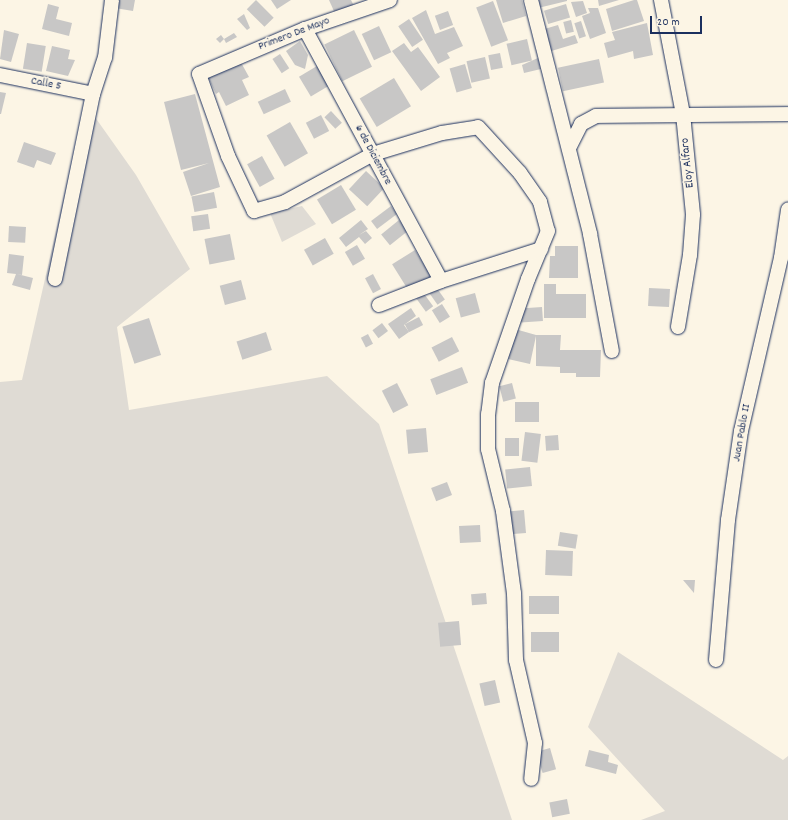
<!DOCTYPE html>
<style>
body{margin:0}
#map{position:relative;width:788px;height:820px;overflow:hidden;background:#fcf5e5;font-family:Dekko,sans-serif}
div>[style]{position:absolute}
.green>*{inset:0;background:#dfdbd4}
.building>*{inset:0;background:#c8c7c6;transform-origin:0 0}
.roads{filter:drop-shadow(0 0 1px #1b2f5e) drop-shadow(0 0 1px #1b2f5e)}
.minor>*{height:14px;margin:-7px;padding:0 7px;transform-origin:7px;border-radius:7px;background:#fcf5e5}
span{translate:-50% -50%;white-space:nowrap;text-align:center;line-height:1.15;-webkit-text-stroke:3px #fcf5e5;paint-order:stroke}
.street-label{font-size:12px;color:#1b2f5e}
.scale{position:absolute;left:650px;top:16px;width:52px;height:18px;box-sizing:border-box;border:2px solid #1b2f5e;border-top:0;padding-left:5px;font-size:12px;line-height:14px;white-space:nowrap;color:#1b2f5e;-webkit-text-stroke:3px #fcf5e5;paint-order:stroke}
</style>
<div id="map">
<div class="green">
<i style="clip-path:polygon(85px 103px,136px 175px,190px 269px,117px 327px,129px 410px,327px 376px,379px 424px,512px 820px,0 820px,0 382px,22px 380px)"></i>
<i style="clip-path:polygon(302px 206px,316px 224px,282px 242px,270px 213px)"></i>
<i style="clip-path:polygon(618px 652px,783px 760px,788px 756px,788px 820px,641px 820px,665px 811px,588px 727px)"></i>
</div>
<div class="building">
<i style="clip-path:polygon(117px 0,135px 0,133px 11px,115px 8px)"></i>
<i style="left:256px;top:0;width:25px;height:13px;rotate:45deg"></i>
<i style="clip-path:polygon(271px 0,291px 0,277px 9px)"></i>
<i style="clip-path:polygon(329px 0,351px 0,356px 10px,337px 18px)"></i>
<i style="clip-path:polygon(496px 0,522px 0,526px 16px,503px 23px)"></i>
<i style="clip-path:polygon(536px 0,567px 0,567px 1px,538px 8px)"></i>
<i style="clip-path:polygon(598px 0,619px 0,599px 6px)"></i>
<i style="clip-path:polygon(634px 0,637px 0,644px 21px,612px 31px,606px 9px)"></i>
<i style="left:493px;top:1px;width:42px;height:18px;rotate:69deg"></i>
<i style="clip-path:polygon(583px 1px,587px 13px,576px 17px,571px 2px)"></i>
<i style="clip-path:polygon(48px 4px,59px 7px,56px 19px,72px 23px,69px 36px,42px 29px)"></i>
<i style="left:566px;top:4px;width:14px;height:23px;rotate:73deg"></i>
<i style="clip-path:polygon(588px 8px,598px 8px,606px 33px,590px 39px,582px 16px,590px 13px)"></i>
<i style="clip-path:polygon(426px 10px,435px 34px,454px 27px,463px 46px,447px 53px,450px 58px,438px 64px,412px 18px)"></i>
<i style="left:448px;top:11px;width:15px;height:14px;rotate:70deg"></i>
<i style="clip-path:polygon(244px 14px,250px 28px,247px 30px,237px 19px)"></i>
<i style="left:409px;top:19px;width:25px;height:13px;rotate:56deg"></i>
<i style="left:571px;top:20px;width:12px;height:8px;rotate:76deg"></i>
<i style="left:581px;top:21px;width:16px;height:7px;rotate:72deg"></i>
<i style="clip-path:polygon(647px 23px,653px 55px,634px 59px,633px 51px,608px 58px,604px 43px,615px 40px,612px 32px)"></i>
<i style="clip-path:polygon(558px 25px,563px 39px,575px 35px,578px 43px,548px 52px,541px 30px)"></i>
<i style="left:379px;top:26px;width:29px;height:19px;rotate:65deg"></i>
<i style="clip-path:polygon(4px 30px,19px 34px,11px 62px,0 59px)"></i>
<i style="left:354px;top:30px;width:41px;height:33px;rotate:64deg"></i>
<i style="clip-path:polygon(234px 33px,237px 37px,226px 43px,224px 39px,220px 43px,216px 39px,221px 35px,224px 39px)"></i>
<i style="left:527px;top:39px;width:22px;height:21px;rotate:77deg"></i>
<i style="clip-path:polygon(300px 41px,308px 55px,305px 69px,295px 65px,286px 51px)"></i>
<i style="left:27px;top:43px;width:19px;height:26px;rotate:9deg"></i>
<i style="clip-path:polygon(404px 43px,411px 52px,418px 47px,440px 77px,421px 91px,392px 51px)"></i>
<i style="clip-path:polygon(52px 46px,70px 50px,68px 59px,75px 60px,68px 76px,46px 71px)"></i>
<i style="left:500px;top:53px;width:15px;height:12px;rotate:79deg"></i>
<i style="left:280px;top:54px;width:17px;height:9px;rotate:57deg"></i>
<i style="clip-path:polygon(238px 57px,249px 77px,242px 80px,249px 95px,226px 106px,219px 92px,216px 94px,206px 73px)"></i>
<i style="left:485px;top:57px;width:22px;height:19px;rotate:77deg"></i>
<i style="clip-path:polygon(538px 58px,541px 69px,524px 73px,522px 65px)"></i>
<i style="left:599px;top:59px;width:24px;height:42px;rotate:78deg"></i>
<i style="left:465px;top:64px;width:25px;height:16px;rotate:74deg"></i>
<i style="left:317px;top:66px;width:23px;height:21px;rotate:59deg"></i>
<i style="left:394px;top:78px;width:33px;height:40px;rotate:59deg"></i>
<i style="left:285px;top:89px;width:14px;height:30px;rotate:65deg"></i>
<i style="clip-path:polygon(0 92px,6px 93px,1px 114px,0 114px)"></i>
<i style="clip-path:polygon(195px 94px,220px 187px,191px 196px,183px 172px,209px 163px,181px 170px,164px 102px)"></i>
<i style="left:331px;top:111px;width:16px;height:9px;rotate:47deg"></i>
<i style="left:321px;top:115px;width:18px;height:17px;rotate:63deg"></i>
<i style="left:290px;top:122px;width:36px;height:27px;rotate:60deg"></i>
<i style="clip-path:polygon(24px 142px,56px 153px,51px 165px,37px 160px,34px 168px,17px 162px)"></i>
<i style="left:262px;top:156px;width:26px;height:17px;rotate:61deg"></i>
<i style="left:366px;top:171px;width:25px;height:25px;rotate:43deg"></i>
<i style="left:341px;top:185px;width:29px;height:28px;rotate:59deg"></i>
<i style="left:214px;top:192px;width:16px;height:23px;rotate:79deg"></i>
<i style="left:391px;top:206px;width:10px;height:25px;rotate:53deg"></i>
<i style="left:208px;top:214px;width:15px;height:17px;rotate:82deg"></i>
<i style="clip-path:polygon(361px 220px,368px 229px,359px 235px,366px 231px,372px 238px,365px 244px,359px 237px,346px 247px,339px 238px)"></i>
<i style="left:399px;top:220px;width:14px;height:23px;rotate:51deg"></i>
<i style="left:9px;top:226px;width:17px;height:16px;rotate:3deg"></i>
<i style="left:230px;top:234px;width:26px;height:26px;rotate:79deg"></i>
<i style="left:325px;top:238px;width:18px;height:24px;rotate:61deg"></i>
<i style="left:357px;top:245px;width:16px;height:14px;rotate:60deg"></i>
<i style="clip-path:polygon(555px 246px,578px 246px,578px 278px,549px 278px,550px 256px,555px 256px)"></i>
<i style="left:415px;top:250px;width:31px;height:27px;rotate:58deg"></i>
<i style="clip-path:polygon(9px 254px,24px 256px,22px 275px,17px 274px,33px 278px,30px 290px,12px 285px,16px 274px,7px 273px)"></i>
<i style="left:373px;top:274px;width:17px;height:9px;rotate:62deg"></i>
<i style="left:241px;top:280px;width:20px;height:22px;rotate:75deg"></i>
<i style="left:434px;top:284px;width:19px;height:9px;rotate:55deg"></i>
<i style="clip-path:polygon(544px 284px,556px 284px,556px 294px,586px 294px,586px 318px,544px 318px)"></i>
<i style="left:649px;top:288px;width:21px;height:18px;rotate:3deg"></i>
<i style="left:422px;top:291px;width:19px;height:9px;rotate:54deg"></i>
<i style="left:475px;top:293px;width:20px;height:20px;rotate:75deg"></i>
<i style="left:442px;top:304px;width:15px;height:12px;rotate:58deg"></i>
<i style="left:542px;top:307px;width:14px;height:22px;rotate:86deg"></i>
<i style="clip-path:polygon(411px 308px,416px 316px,404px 325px,409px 332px,399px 339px,388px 324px)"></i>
<i style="left:419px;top:317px;width:9px;height:16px;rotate:63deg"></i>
<i style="left:149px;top:318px;width:39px;height:28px;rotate:72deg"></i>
<i style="left:382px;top:323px;width:10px;height:12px;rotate:53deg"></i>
<i style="clip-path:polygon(515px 329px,536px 335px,561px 335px,560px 350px,601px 350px,600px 377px,576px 377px,576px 373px,560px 373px,560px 367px,536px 366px,536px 336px,530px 364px,508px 359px)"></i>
<i style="left:266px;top:332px;width:19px;height:31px;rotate:72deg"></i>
<i style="left:368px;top:334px;width:11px;height:8px;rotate:63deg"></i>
<i style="left:452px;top:337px;width:16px;height:23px;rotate:63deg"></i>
<i style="left:462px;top:367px;width:17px;height:34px;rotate:69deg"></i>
<i style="left:397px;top:383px;width:25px;height:17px;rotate:63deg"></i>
<i style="left:512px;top:383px;width:16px;height:13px;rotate:76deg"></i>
<i style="left:515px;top:402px;width:24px;height:20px"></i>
<i style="left:426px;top:428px;width:24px;height:20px;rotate:85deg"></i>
<i style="left:525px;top:432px;width:16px;height:29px;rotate:7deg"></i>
<i style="left:558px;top:435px;width:15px;height:13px;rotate:86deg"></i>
<i style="left:505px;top:438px;width:14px;height:18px"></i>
<i style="left:530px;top:467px;width:19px;height:25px;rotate:84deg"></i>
<i style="left:447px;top:482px;width:14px;height:17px;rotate:69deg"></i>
<i style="left:524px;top:510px;width:23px;height:16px;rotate:85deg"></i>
<i style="left:480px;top:525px;width:17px;height:21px;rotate:87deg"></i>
<i style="left:560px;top:532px;width:18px;height:14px;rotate:9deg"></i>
<i style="left:546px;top:550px;width:27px;height:25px;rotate:2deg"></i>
<i style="clip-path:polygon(683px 580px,695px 580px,694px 593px)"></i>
<i style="left:486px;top:593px;width:11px;height:15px;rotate:85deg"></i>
<i style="left:529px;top:596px;width:30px;height:18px"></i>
<i style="left:459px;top:621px;width:24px;height:21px;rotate:85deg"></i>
<i style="left:531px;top:632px;width:28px;height:20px"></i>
<i style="left:495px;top:680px;width:23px;height:16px;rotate:77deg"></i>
<i style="left:550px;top:748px;width:22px;height:14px;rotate:74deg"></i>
<i style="clip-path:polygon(589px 750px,609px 755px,608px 762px,618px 765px,616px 774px,585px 766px)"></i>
<i style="left:567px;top:799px;width:15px;height:18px;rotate:79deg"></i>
</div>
<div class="roads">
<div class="minor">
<i style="left:390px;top:0;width:90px;rotate:161.2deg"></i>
<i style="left:305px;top:29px;width:115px;rotate:157deg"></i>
<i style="left:199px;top:74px;width:87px;rotate:70.5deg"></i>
<i style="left:228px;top:156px;width:61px;rotate:64.7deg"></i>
<i style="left:254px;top:211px;width:32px;rotate:-16deg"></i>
<i style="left:285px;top:202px;width:100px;rotate:-28.6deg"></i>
<i style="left:373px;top:154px;width:72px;rotate:-16.9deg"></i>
<i style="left:442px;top:133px;width:36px;rotate:-9deg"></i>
<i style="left:478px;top:127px;width:62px;rotate:47.6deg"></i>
<i style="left:520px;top:173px;width:35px;rotate:55deg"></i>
<i style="left:540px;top:202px;width:30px;rotate:75deg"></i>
<i style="left:548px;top:231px;width:52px;rotate:112.6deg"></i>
<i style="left:528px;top:279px;width:110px;rotate:109.1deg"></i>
<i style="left:492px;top:383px;width:31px;rotate:97deg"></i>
<i style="left:488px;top:414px;width:35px;rotate:90deg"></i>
<i style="left:488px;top:449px;width:64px;rotate:76.4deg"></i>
<i style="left:503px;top:511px;width:83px;rotate:82.4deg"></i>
<i style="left:514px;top:593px;width:67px;rotate:88.3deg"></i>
<i style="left:516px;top:660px;width:85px;rotate:77.1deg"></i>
<i style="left:535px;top:743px;width:36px;rotate:96deg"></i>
<i style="left:531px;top:0;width:241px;rotate:75.8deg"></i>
<i style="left:590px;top:234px;width:119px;rotate:79.4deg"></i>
<i style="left:661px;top:0;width:116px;rotate:79.1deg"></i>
<i style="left:683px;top:114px;width:101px;rotate:84.3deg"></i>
<i style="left:693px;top:215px;width:40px;rotate:94.3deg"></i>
<i style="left:690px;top:255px;width:73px;rotate:99.5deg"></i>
<i style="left:305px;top:29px;width:286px;rotate:61.6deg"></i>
<i style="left:0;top:75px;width:95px;rotate:11.5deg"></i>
<i style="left:569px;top:148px;width:27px;rotate:-63deg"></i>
<i style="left:581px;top:124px;width:17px;rotate:-28deg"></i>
<i style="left:596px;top:116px;width:192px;rotate:-0.6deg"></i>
<i style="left:55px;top:279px;width:189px;rotate:-78.4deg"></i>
<i style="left:93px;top:94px;width:38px;rotate:-72deg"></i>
<i style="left:105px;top:58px;width:58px;rotate:-83.1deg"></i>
<i style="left:379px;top:305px;width:66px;rotate:-21.2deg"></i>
<i style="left:441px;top:281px;width:105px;rotate:-17.7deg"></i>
<i style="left:716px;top:660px;width:141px;rotate:-85.1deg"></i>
<i style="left:728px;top:520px;width:90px;rotate:-81.7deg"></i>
<i style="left:741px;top:431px;width:178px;rotate:-77deg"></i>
<i style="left:781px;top:258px;width:49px;rotate:-81.7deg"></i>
</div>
</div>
<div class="street-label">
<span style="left:294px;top:34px;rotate:-21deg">Primero De Mayo</span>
<span style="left:46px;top:84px;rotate:11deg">Calle 5</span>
<span style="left:373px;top:155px;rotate:62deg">6 de Diciembre</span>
<span style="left:688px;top:163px;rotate:-96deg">Eloy Alfaro</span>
<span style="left:742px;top:433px;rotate:-80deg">Juan Pablo II</span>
</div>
<div class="scale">20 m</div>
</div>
